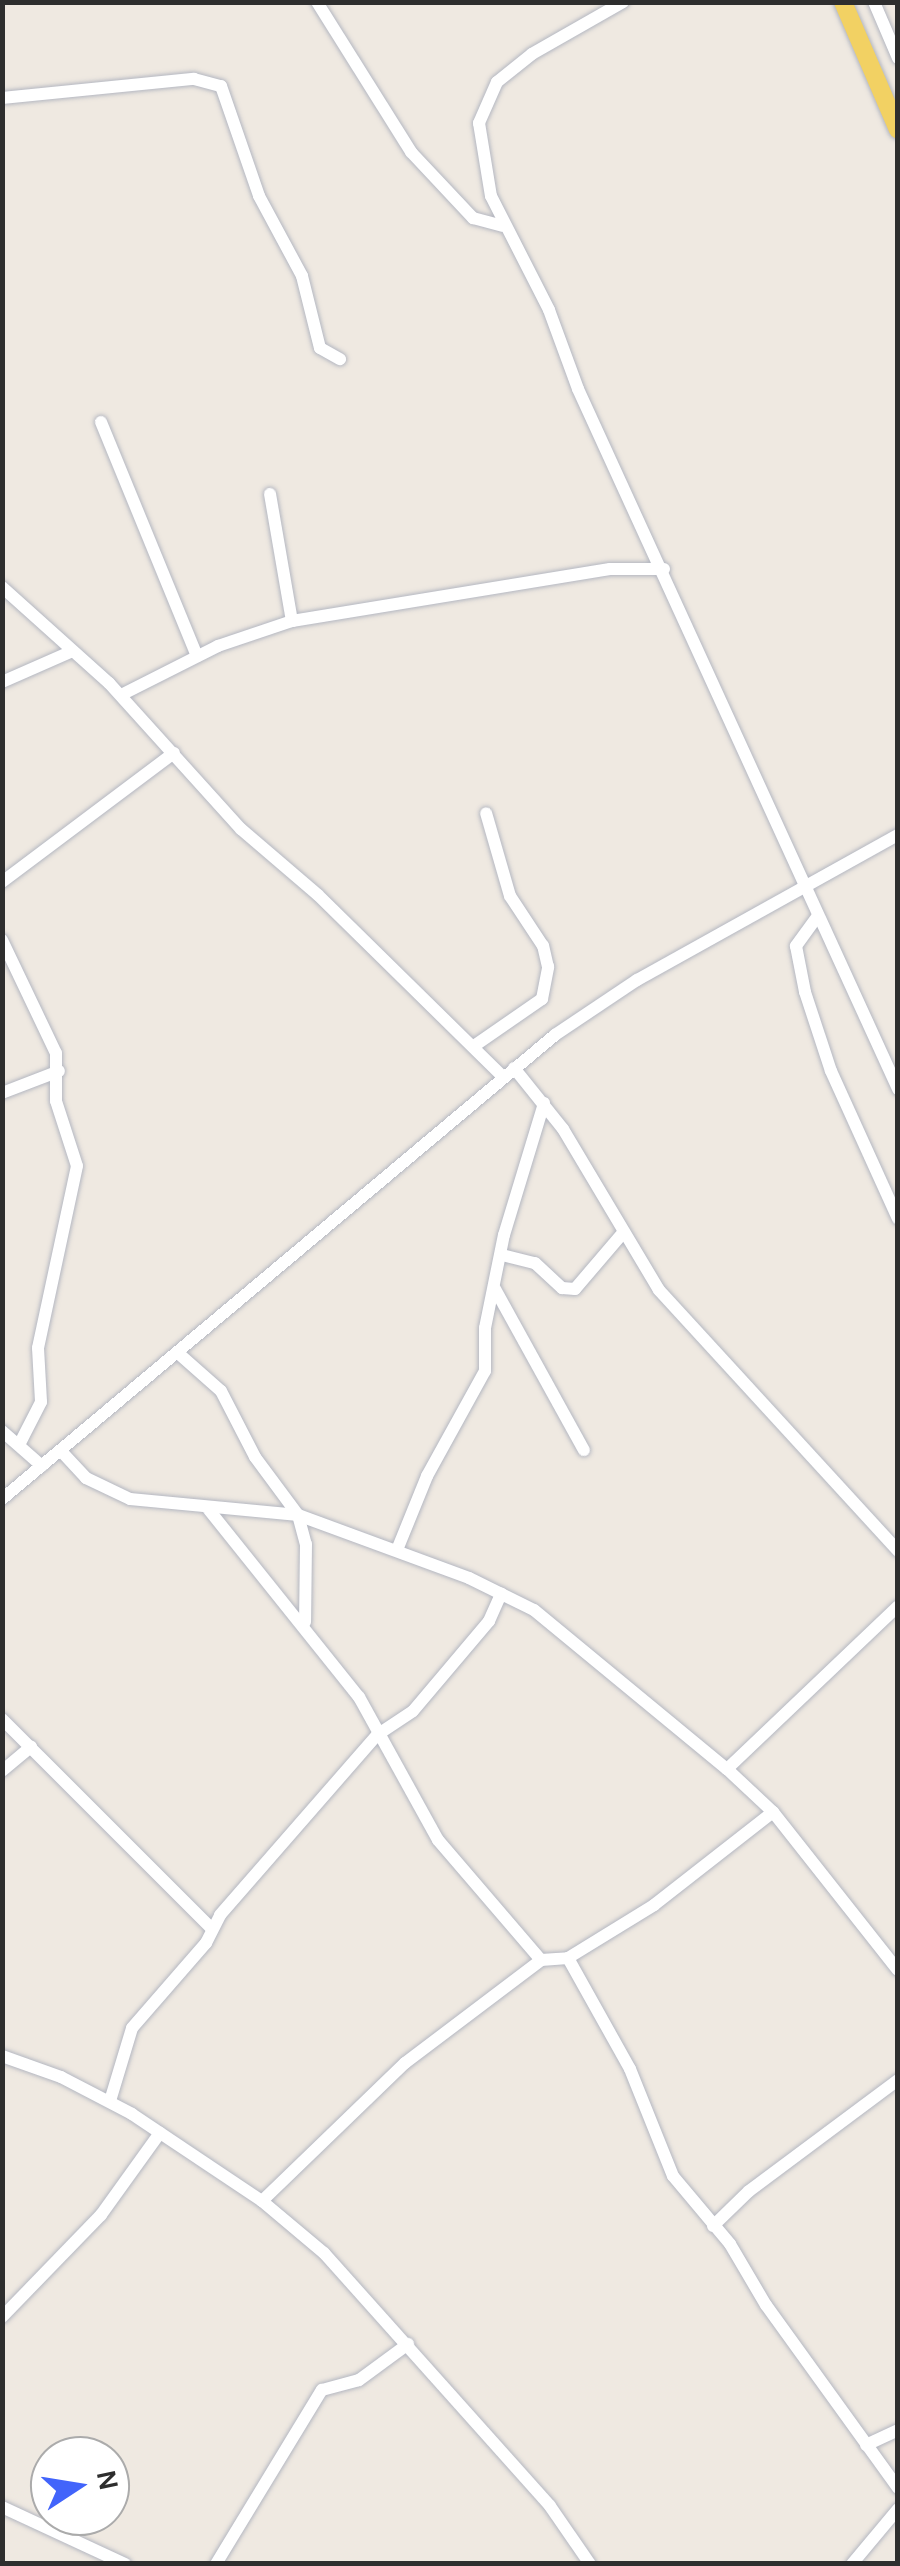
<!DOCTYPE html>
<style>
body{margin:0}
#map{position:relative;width:900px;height:2566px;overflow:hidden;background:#efe9e1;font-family:Karla,sans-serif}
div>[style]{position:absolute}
.roads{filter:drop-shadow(0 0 2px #b4b7c1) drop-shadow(0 0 2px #b4b7c1)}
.minor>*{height:12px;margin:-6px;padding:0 6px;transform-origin:6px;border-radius:6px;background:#fff}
.major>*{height:18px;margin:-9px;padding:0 9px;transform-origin:9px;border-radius:9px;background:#f2d163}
span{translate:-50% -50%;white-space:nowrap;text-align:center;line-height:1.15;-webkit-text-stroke:9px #fff;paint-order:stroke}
.frame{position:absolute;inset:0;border:5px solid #2e2e2e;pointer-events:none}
.north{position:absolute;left:30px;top:2436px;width:100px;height:100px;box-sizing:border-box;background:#fff;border:2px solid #ababab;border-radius:50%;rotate:78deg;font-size:28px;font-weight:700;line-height:40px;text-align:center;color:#2e2e2e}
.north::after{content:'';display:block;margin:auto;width:35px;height:45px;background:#4264fb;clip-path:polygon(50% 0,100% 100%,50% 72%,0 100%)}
</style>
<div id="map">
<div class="roads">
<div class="minor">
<i style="left:317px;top:2px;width:177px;rotate:57.9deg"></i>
<i style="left:411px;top:152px;width:91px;rotate:46.8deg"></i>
<i style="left:473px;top:218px;width:30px;rotate:15deg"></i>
<i style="left:623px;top:2px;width:105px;rotate:150.3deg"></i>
<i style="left:532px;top:54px;width:45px;rotate:141.3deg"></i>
<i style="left:497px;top:82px;width:45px;rotate:113.7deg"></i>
<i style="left:479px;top:123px;width:74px;rotate:80.7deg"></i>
<i style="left:491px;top:196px;width:128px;rotate:63deg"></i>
<i style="left:549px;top:310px;width:84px;rotate:69.8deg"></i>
<i style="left:578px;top:389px;width:770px;rotate:65.43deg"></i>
<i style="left:874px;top:2px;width:61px;rotate:66.8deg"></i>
<i style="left:2px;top:98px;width:193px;rotate:-5.7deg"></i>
<i style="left:194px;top:79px;width:28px;rotate:15deg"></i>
<i style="left:221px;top:86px;width:116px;rotate:70.9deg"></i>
<i style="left:259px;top:196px;width:91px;rotate:61.7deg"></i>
<i style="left:302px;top:276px;width:74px;rotate:76deg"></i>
<i style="left:320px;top:348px;width:23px;rotate:29deg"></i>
<i style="left:101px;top:422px;width:253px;rotate:67.7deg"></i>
<i style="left:270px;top:494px;width:129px;rotate:80.2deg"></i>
<i style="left:2px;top:587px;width:144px;rotate:41.9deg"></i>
<i style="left:109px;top:683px;width:197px;rotate:47.9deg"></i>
<i style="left:241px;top:829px;width:101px;rotate:40.6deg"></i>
<i style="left:318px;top:895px;width:260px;rotate:44.5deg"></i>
<i style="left:2px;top:682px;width:74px;rotate:-23.8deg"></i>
<i style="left:121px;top:695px;width:109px;rotate:-26.8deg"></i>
<i style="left:218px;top:646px;width:78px;rotate:-18.7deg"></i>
<i style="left:292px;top:621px;width:322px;rotate:-9.3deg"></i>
<i style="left:610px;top:569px;width:54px"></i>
<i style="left:2px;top:882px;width:215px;rotate:-36.9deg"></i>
<i style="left:817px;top:917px;width:36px;rotate:126deg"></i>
<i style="left:796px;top:946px;width:47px;rotate:78.9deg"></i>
<i style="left:805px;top:992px;width:83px;rotate:71.8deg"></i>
<i style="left:831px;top:1071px;width:162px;rotate:65.6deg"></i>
<i style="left:2px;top:940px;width:125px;rotate:64.5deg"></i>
<i style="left:56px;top:1053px;width:48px;rotate:90deg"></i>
<i style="left:56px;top:1101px;width:68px;rotate:72.1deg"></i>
<i style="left:77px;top:1166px;width:186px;rotate:102.1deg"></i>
<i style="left:38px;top:1348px;width:54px;rotate:86.8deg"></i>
<i style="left:41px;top:1402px;width:46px;rotate:117.1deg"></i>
<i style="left:474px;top:1046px;width:83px;rotate:-34.7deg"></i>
<i style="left:542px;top:999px;width:33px;rotate:-79deg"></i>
<i style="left:548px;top:967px;width:22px;rotate:-103deg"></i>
<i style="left:543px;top:946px;width:60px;rotate:-123.4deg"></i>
<i style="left:510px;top:896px;width:86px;rotate:-106.1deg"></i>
<i style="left:514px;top:1068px;width:78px;rotate:51.2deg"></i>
<i style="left:563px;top:1129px;width:187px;rotate:59.2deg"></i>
<i style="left:659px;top:1290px;width:354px;rotate:47.5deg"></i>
<i style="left:2px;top:1093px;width:61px;rotate:-21.1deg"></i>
<i style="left:502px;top:1255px;width:34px;rotate:14deg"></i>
<i style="left:535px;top:1263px;width:37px;rotate:43deg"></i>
<i style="left:562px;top:1288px;width:13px;rotate:4deg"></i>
<i style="left:575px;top:1289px;width:72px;rotate:-49.5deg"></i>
<i style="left:495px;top:1289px;width:184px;rotate:61.1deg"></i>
<i style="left:178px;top:1353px;width:57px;rotate:41.5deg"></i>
<i style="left:221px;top:1391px;width:74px;rotate:62.7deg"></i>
<i style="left:255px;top:1457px;width:72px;rotate:53.4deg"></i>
<i style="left:298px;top:1515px;width:30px;rotate:75deg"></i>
<i style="left:306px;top:1544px;width:78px;rotate:90.7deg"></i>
<i style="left:2px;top:1431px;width:53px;rotate:41.2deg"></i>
<i style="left:61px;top:1451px;width:37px;rotate:47deg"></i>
<i style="left:86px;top:1478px;width:49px;rotate:25.5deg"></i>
<i style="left:130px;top:1499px;width:169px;rotate:5.4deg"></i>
<i style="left:298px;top:1515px;width:182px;rotate:20.2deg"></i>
<i style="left:469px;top:1578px;width:72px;rotate:26.2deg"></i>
<i style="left:534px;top:1610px;width:250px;rotate:39.5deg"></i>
<i style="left:727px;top:1769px;width:236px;rotate:-43.6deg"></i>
<i style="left:2px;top:1499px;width:722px;rotate:-40deg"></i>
<i style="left:555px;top:1035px;width:99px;rotate:-33.9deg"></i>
<i style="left:637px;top:980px;width:299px;rotate:-29.1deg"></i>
<i style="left:209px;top:1510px;width:240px;rotate:51.3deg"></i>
<i style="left:359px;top:1697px;width:163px;rotate:61.1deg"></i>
<i style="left:438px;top:1840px;width:158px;rotate:49.4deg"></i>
<i style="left:397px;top:1550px;width:80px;rotate:-67.9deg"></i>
<i style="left:427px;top:1476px;width:120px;rotate:-61.1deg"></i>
<i style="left:485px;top:1371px;width:43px;rotate:-90deg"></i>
<i style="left:485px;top:1328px;width:95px;rotate:-78.5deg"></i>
<i style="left:504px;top:1235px;width:138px;rotate:-73.1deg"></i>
<i style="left:2px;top:1719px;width:296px;rotate:45deg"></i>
<i style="left:727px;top:1769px;width:63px;rotate:43.1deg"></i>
<i style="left:773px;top:1812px;width:201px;rotate:51.7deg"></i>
<i style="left:2px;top:1771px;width:38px;rotate:-40deg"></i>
<i style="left:568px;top:1958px;width:101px;rotate:-31.6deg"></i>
<i style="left:654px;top:1905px;width:151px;rotate:-38deg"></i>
<i style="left:2px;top:2056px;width:63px;rotate:19.6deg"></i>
<i style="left:61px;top:2077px;width:80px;rotate:27.5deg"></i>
<i style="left:132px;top:2114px;width:156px;rotate:33.8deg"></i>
<i style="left:262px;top:2201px;width:81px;rotate:40deg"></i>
<i style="left:324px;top:2253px;width:339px;rotate:48.2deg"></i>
<i style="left:550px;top:2506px;width:70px;rotate:55.4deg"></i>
<i style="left:110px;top:2101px;width:76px;rotate:-73.2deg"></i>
<i style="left:132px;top:2028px;width:113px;rotate:-49deg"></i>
<i style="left:206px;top:1943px;width:31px;rotate:-63deg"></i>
<i style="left:220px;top:1915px;width:239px;rotate:-48.9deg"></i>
<i style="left:377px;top:1735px;width:43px;rotate:-33.7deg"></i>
<i style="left:413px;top:1711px;width:118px;rotate:-49.8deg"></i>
<i style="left:489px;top:1621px;width:30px;rotate:-66deg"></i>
<i style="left:262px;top:2201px;width:199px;rotate:-44deg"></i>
<i style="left:405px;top:2063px;width:171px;rotate:-37.1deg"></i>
<i style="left:541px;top:1960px;width:27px;rotate:-4deg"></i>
<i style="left:568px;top:1958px;width:127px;rotate:60.8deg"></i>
<i style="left:630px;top:2069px;width:115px;rotate:68.1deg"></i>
<i style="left:673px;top:2176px;width:89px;rotate:50deg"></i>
<i style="left:730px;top:2244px;width:71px;rotate:59.5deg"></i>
<i style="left:766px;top:2305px;width:226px;rotate:54.2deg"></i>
<i style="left:713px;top:2226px;width:50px;rotate:-44.2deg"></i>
<i style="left:749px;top:2191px;width:186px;rotate:-36.7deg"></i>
<i style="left:2px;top:2317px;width:142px;rotate:-45.9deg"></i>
<i style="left:101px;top:2215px;width:101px;rotate:-54.3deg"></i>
<i style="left:866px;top:2445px;width:35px;rotate:-25deg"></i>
<i style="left:2px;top:2507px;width:136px;rotate:24.9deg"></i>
<i style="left:216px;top:2564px;width:204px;rotate:-58.7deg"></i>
<i style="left:322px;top:2390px;width:38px;rotate:-15deg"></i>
<i style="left:359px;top:2380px;width:61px;rotate:-36.3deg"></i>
<i style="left:852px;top:2564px;width:72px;rotate:-50.1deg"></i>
</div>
<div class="major">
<i style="left:843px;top:2px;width:139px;rotate:66.7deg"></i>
</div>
</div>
<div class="frame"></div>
<div class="north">N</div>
</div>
